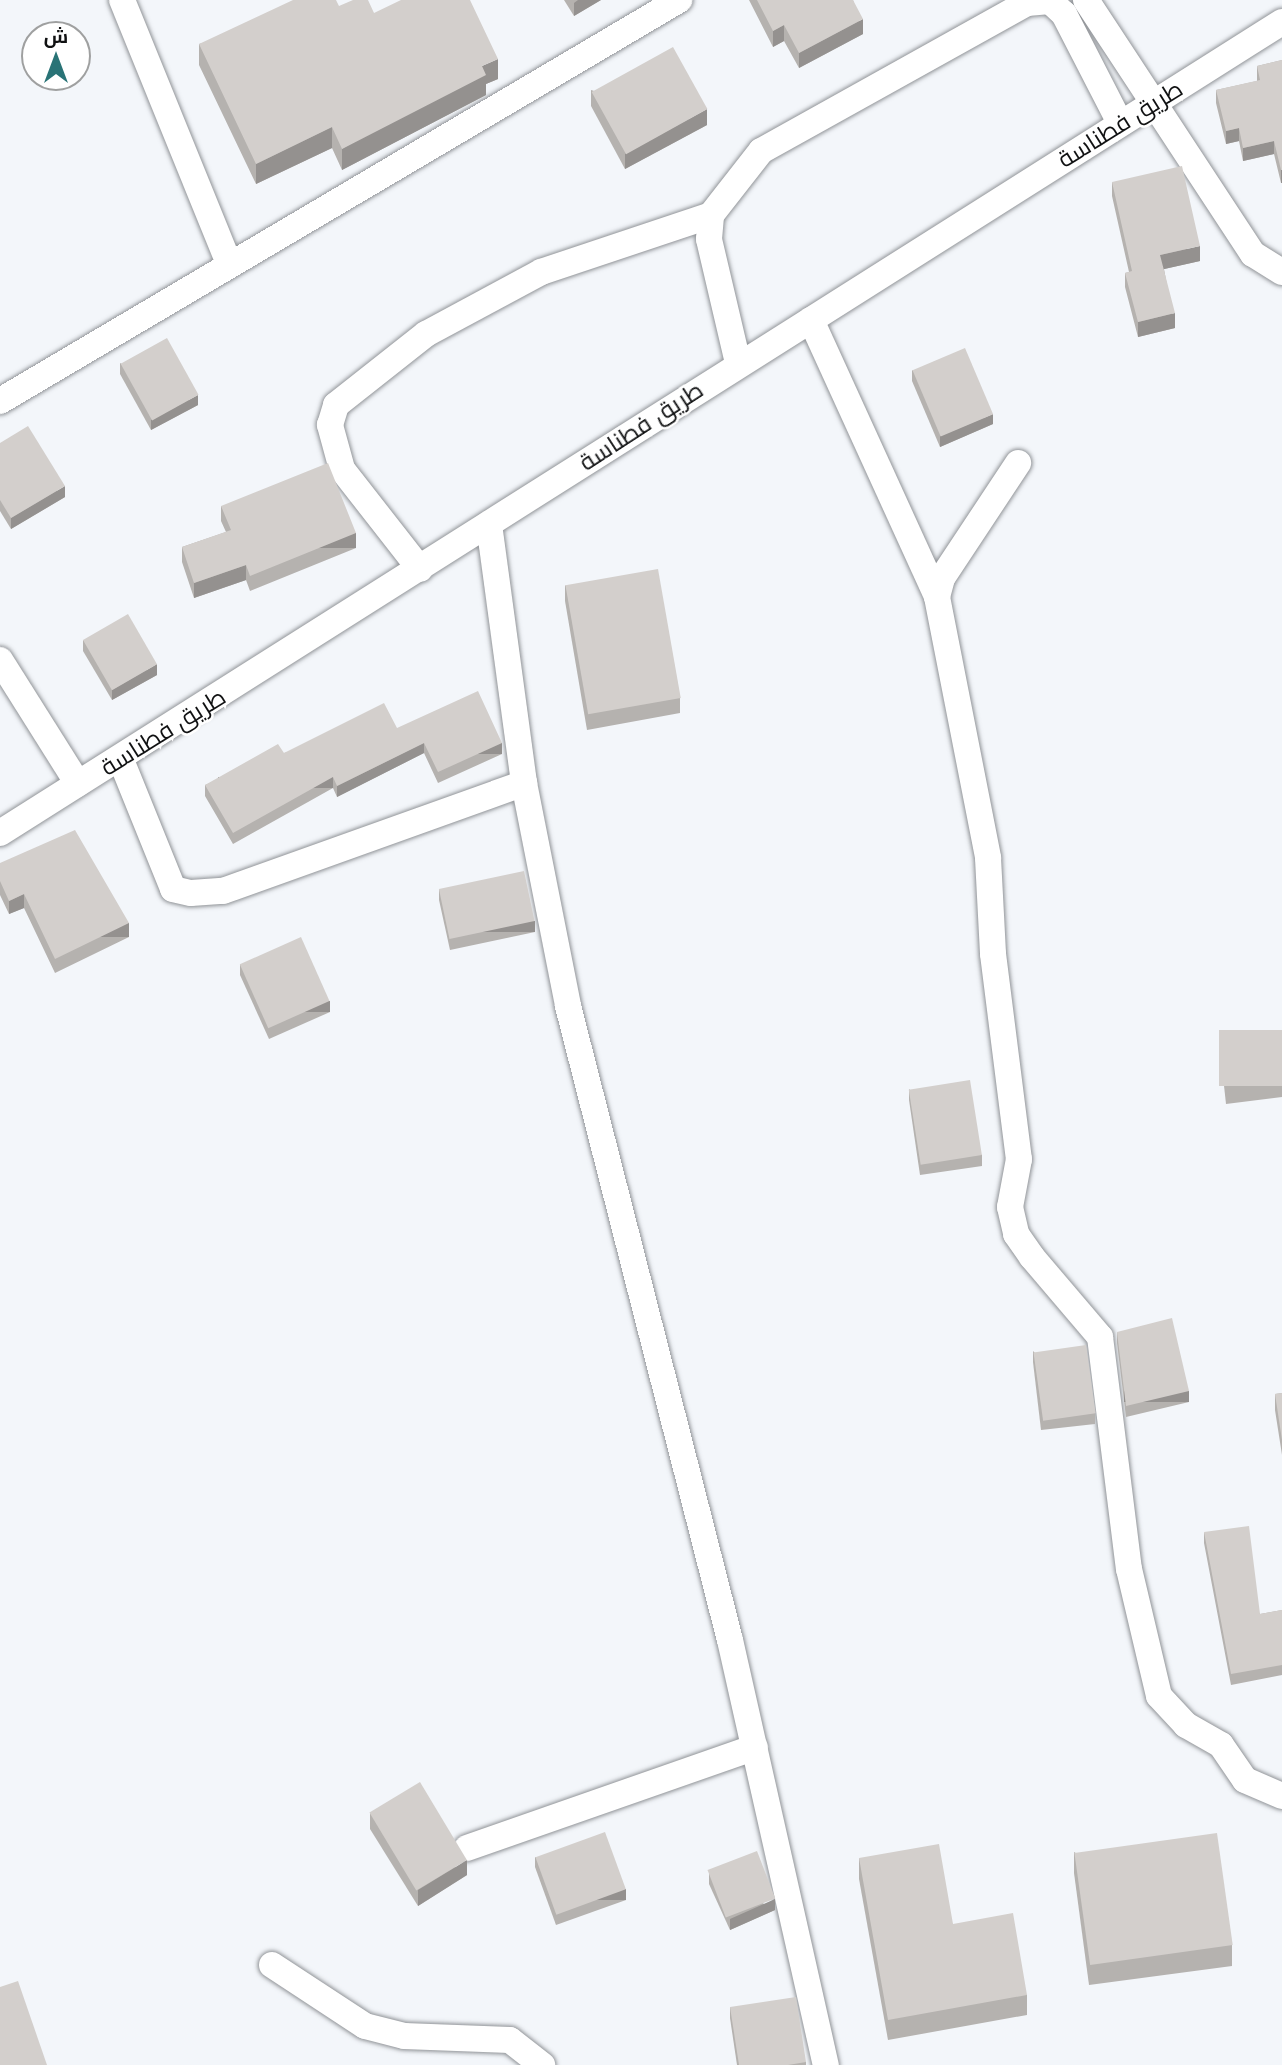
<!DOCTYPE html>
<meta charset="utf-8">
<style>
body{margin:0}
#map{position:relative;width:1282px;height:2065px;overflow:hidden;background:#f3f6fa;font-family:Inter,Cairo,sans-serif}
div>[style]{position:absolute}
.roads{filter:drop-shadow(0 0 2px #919498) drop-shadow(0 0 2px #919498)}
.minor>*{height:26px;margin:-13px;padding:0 13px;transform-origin:13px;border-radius:13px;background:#fff}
.wall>*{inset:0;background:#b5b2af}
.shaded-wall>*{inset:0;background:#94918f;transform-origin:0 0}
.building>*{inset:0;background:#d3cfcc;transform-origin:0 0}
span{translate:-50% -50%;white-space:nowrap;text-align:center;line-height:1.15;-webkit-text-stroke:5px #fff;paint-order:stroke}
.street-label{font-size:24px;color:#101112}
.north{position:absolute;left:21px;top:21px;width:70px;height:70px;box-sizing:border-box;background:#fff;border:2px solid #9fa0a0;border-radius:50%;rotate:0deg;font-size:19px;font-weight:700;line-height:28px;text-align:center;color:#101112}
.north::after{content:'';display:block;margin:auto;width:24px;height:32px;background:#297376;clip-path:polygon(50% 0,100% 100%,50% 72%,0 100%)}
</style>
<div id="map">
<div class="roads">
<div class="minor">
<i style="left:122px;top:0;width:285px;rotate:67.9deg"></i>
<i style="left:1086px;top:0;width:304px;rotate:56.7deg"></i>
<i style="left:1253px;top:254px;width:34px;rotate:32deg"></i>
<i style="left:811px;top:320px;width:304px;rotate:65.5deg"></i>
<i style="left:937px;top:597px;width:266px;rotate:78.9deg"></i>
<i style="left:988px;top:858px;width:96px;rotate:87deg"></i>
<i style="left:993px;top:954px;width:207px;rotate:82.8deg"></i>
<i style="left:1019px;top:1159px;width:49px;rotate:100.6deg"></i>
<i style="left:1010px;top:1207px;width:28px;rotate:77deg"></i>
<i style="left:1016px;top:1234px;width:28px;rotate:55deg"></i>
<i style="left:1032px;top:1257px;width:105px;rotate:49.6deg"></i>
<i style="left:1100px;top:1337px;width:234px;rotate:82.9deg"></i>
<i style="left:1129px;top:1569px;width:130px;rotate:76.7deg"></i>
<i style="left:1159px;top:1696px;width:40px;rotate:47deg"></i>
<i style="left:1186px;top:1725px;width:40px;rotate:29.7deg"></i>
<i style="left:1221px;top:1745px;width:42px;rotate:55.6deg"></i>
<i style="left:1245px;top:1780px;width:40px;rotate:23.4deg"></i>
<i style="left:738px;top:363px;width:127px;rotate:-103.2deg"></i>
<i style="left:709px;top:239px;width:24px;rotate:-85deg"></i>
<i style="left:711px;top:215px;width:81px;rotate:-52deg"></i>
<i style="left:761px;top:151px;width:304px;rotate:-29.1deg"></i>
<i style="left:1027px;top:3px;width:23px;rotate:-5deg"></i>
<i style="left:1050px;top:1px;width:19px;rotate:43deg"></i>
<i style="left:1064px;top:14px;width:123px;rotate:62.8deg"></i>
<i style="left:0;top:401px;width:789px;rotate:-30.57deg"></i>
<i style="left:489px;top:524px;width:261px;rotate:82.3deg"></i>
<i style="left:524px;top:783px;width:227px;rotate:78.8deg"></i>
<i style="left:568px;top:1006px;width:654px;rotate:75.67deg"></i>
<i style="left:730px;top:1640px;width:436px;rotate:77.3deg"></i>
<i style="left:420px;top:569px;width:127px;rotate:-128deg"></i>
<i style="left:342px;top:469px;width:46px;rotate:-105.3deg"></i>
<i style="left:330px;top:425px;width:21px;rotate:-73deg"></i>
<i style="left:336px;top:405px;width:115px;rotate:-38.3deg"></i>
<i style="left:426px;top:334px;width:131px;rotate:-28.3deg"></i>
<i style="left:541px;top:272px;width:179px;rotate:-18.5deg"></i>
<i style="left:937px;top:597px;width:20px;rotate:-75deg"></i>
<i style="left:942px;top:578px;width:138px;rotate:-56.5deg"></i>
<i style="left:0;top:660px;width:146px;rotate:57.8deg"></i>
<i style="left:121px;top:760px;width:139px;rotate:68deg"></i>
<i style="left:173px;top:889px;width:18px;rotate:13deg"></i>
<i style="left:191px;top:893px;width:32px;rotate:-4deg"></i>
<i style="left:223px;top:891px;width:320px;rotate:-19.7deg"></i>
<i style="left:0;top:833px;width:1517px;rotate:-32.32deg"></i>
<i style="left:467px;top:1848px;width:305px;rotate:-19.3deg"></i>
<i style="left:272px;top:1965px;width:111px;rotate:33.3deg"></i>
<i style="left:365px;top:2026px;width:40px;rotate:14.4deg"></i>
<i style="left:404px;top:2036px;width:106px;rotate:2.2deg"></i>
<i style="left:510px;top:2040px;width:41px;rotate:38deg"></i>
</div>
</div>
<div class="wall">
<i style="clip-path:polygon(564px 0,601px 0,574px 16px)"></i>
<i style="clip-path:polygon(749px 0,853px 0,863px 34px,799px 68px,784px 41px,773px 47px)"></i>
<i style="clip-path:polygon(339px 6px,374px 13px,498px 79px,486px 84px,486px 95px,342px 170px,332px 148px,256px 184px,199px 65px,199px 44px)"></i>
<i style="clip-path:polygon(1282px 60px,1281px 183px,1274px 154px,1243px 161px,1239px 141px,1226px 144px,1216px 103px,1216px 90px,1257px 81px,1257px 66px)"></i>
<i style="clip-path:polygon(591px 90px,707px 125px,625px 169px,591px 106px)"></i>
<i style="clip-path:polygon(1112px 182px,1200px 261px,1164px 269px,1175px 328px,1138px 337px,1125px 287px,1125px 273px,1129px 272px,1112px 196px)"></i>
<i style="clip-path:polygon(120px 363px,198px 405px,151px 430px,120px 374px)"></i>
<i style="clip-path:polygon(912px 370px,993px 424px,940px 447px,912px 381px)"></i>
<i style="clip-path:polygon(0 443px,65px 497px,11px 529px,0 511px)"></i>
<i style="clip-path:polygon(221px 506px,356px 548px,250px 591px,246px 580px,194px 598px,182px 562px,182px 547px,226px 532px,221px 521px)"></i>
<i style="clip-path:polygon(565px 585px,680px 698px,680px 713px,587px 730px,565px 601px)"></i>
<i style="clip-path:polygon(83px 640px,157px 675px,112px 700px,83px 651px)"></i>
<i style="clip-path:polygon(397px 728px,502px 754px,438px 783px,424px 753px,337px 797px,333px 788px,233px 844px,205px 796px,205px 785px,284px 753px)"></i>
<i style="clip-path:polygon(0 863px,129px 937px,55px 973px,24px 908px,9px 914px,0 895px)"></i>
<i style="clip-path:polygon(439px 889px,535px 932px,450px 950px,439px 900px)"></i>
<i style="clip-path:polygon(240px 964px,330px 1012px,269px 1039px,240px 975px)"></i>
<i style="clip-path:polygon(1282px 1030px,1282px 1097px,1226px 1104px,1220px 1049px,1220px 1038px)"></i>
<i style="clip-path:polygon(909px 1089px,982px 1155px,982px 1166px,920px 1175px,909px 1100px)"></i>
<i style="clip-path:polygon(1117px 1332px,1189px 1402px,1126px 1417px,1117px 1343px)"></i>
<i style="clip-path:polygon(1033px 1351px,1095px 1413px,1095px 1424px,1041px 1430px,1033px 1362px)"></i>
<i style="clip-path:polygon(1282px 1393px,1282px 1455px,1275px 1410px,1275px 1394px)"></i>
<i style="clip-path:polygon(1204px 1532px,1260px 1614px,1282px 1610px,1282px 1675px,1231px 1685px,1204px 1543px)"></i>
<i style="clip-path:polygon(370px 1813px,467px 1875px,418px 1906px,370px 1829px)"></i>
<i style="clip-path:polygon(1074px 1852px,1232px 1945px,1232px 1966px,1089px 1985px,1074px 1873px)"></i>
<i style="clip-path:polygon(535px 1857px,626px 1900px,556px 1925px,535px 1867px)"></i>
<i style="clip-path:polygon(859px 1858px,953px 1924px,1027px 1995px,1027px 2015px,888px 2040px,859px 1879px)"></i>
<i style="clip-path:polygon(709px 1873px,775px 1910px,730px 1930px,709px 1884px)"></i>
<i style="clip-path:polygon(730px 2007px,806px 2062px,806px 2065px,737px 2065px,730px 2018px)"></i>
</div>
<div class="shaded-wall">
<i style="clip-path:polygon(578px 0,601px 0,574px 16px,574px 3px)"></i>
<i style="clip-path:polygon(863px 19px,863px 34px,799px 68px,799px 53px)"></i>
<i style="clip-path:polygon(784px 25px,784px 41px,773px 47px,773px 31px)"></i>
<i style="clip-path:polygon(498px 59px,498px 79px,486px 84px,486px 95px,342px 170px,342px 149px,482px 66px)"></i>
<i style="clip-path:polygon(707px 109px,707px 125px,625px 169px,625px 154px)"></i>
<i style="clip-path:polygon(332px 127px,332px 148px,256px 184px,256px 164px)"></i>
<i style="clip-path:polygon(1239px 128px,1239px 141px,1226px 144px,1226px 131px)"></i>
<i style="clip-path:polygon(1274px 141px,1274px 154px,1243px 161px,1243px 148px)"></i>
<i style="left:1281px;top:170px;width:1px;height:13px"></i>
<i style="clip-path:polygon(1200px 246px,1200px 261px,1160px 270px,1160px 255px)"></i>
<i style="clip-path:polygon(1175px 313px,1175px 328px,1138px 337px,1138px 322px)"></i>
<i style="clip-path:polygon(198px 395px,198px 405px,151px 430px,151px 420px)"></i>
<i style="clip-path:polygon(993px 414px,993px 424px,940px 447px,940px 436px)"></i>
<i style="clip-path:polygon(65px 486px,65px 497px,11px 529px,11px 518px)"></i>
<i style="left:356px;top:533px;width:15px;height:114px;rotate:90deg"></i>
<i style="clip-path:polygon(246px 565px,246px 580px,194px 598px,194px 583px)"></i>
<i style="clip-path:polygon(157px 664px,157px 675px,112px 700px,112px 690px)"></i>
<i style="clip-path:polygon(424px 743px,424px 753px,337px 797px,337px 786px)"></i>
<i style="left:502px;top:743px;width:11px;height:70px;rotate:90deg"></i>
<i style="left:333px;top:777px;width:11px;height:115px;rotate:90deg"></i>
<i style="clip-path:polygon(24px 894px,24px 908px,9px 914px,9px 901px)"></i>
<i style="left:535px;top:921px;width:11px;height:87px;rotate:90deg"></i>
<i style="left:129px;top:923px;width:14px;height:82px;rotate:90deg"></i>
<i style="left:330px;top:1001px;width:11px;height:67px;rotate:90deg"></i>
<i style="left:1189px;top:1391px;width:11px;height:65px;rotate:90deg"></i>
<i style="clip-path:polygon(467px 1860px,467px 1875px,418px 1906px,418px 1890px)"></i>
<i style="left:626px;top:1889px;width:11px;height:74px;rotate:90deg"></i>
<i style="clip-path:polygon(775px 1899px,775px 1910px,730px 1930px,730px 1919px)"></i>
</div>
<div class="building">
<i style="clip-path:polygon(293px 0,336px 0,339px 6px,353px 0,368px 0,374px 13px,401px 0,470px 0,498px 59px,482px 66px,486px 75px,342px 149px,332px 127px,256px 164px,199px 44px)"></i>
<i style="clip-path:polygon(757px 0,853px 0,863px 19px,799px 53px,784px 25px,773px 31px)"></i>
<i style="left:673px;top:47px;width:71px;height:93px;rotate:61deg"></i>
<i style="clip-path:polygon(1282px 60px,1282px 170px,1281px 170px,1274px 141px,1243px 148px,1239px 128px,1226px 131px,1216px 90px,1260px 80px,1257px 66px)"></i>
<i style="clip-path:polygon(1182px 166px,1200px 246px,1160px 255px,1175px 313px,1138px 322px,1125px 273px,1132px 271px,1112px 182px)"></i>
<i style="left:167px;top:338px;width:65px;height:53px;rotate:61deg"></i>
<i style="left:965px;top:348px;width:72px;height:57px;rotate:67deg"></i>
<i style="clip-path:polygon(28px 426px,65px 486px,11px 518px,0 500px,0 443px)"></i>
<i style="clip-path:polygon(328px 463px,356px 533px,250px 576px,246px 565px,194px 583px,182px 547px,231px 530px,221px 506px)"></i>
<i style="left:658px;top:569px;width:131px;height:94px;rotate:80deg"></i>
<i style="left:128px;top:614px;width:58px;height:52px;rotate:60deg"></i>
<i style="clip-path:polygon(478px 691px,502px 743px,438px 772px,424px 743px,337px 786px,333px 777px,233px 833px,205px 785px,278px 744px,284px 753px,384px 703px,397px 728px)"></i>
<i style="clip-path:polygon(75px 830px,129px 923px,55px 959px,24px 894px,9px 901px,0 881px,0 863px)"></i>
<i style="left:524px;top:871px;width:51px;height:87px;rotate:78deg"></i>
<i style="left:301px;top:937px;width:70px;height:67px;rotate:66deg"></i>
<i style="left:1282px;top:1030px;width:56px;height:63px;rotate:90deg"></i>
<i style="left:970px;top:1080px;width:76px;height:62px;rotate:81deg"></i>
<i style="clip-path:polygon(1172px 1318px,1189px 1391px,1126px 1406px,1117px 1332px)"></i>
<i style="left:1086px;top:1345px;width:69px;height:53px;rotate:82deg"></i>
<i style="clip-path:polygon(1282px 1393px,1282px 1440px,1275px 1394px)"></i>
<i style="clip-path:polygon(1249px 1526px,1260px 1614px,1282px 1610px,1282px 1665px,1231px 1674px,1204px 1532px)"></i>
<i style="left:420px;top:1782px;width:91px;height:59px;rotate:59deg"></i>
<i style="left:605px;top:1832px;width:61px;height:74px;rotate:70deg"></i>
<i style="left:1217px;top:1833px;width:113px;height:144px;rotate:82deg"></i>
<i style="clip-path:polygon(939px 1844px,953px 1924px,1013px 1913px,1027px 1995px,888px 2020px,859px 1858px)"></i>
<i style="left:757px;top:1851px;width:51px;height:53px;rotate:69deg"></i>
<i style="clip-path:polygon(18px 1981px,47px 2065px,0 2065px,0 1987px)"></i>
<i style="clip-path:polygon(796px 1997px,806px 2062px,788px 2065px,739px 2065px,730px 2007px)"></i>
</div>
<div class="street-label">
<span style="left:1120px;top:124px;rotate:-32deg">طريق فطناسة</span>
<span style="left:641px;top:426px;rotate:-33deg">طريق فطناسة</span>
<span style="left:163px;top:732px;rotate:-32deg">طريق فطناسة</span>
</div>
<div class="north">ش</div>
</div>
